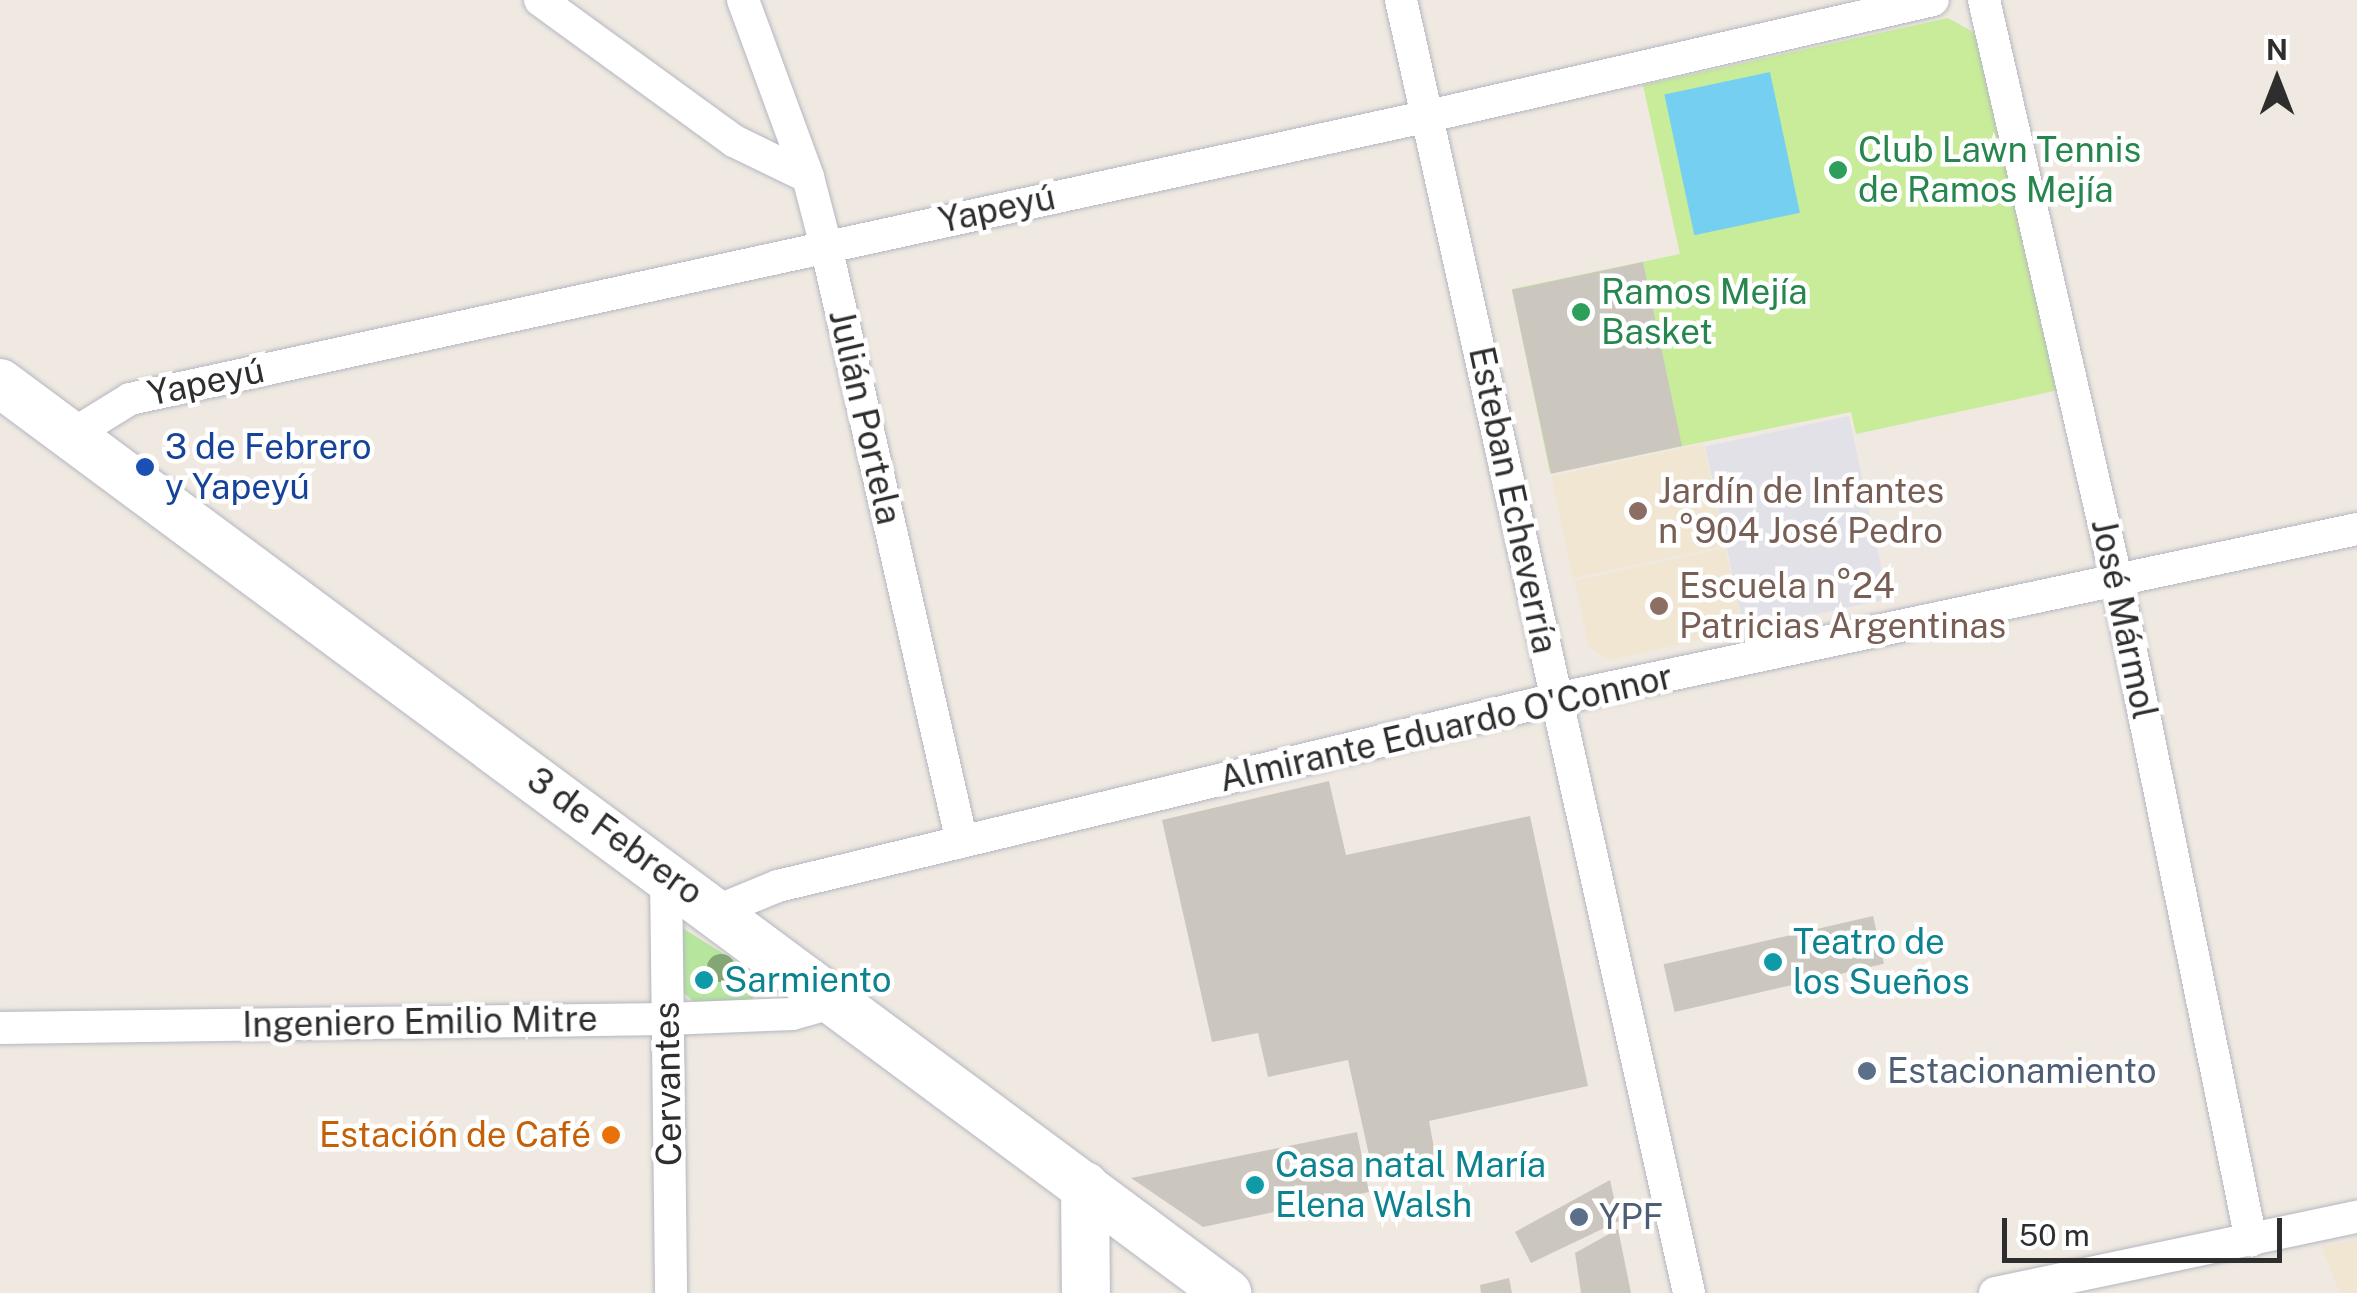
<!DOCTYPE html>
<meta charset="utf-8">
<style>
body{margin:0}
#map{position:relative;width:2357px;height:1293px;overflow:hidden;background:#efe9e1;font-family:"Public Sans",sans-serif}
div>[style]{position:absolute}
.industrial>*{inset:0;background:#e3e1e8;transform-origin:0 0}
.education>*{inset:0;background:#f0e6d1;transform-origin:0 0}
.green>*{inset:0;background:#b6e59e}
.pitch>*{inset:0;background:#c9ec9a}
.water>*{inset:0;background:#75cff0;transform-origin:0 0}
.building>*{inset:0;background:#cbc7bf;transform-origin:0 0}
.roads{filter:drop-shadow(0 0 2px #b4b7c1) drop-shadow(0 0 2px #b4b7c1)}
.minor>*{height:32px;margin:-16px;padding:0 16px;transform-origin:16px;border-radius:16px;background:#fff}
.secondary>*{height:48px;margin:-24px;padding:0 24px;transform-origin:24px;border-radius:24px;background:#fff}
.trees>*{width:28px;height:28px;margin:-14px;border-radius:50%;background:#84a574}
.dots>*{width:28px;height:28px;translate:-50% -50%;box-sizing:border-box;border:5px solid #fff;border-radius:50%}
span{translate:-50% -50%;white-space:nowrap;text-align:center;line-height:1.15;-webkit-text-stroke:9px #fff;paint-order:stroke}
.leisure-label{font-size:35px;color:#27864d}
.left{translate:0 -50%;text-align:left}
.street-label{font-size:35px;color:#2e2e2e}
.transit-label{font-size:35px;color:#164399}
.education-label{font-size:35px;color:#785e54}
.culture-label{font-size:35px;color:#0d838f}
.service-label{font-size:35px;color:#4e5e75}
.food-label{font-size:35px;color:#c56008}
.right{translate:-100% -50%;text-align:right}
.north{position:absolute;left:2227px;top:30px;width:100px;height:100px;-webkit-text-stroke:8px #fff;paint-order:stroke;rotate:0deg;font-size:28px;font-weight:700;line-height:40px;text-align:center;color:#2e2e2e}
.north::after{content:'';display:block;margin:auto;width:35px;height:45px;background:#2e2e2e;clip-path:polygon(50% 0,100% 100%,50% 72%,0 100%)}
.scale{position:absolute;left:2002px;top:1218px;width:280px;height:45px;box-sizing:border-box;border:5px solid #2e2e2e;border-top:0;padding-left:12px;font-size:30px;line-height:35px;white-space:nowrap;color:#2e2e2e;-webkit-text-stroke:8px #fff;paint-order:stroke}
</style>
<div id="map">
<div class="industrial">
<i style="left:1849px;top:416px;width:187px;height:147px;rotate:78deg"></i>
</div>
<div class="education">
<i style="left:1703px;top:444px;width:104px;height:155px;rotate:78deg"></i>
<i style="clip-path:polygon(1725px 548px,1743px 630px,1610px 660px,1589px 647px,1575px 581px)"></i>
<i style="clip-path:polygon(2357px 1240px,2357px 1293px,2340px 1293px,2322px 1247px)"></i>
</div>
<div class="green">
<i style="clip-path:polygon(679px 926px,756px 974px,756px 995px,747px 1004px,699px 1006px,685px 994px,679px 978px)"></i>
</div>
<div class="pitch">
<i style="clip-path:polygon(1948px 18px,1987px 40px,2059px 390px,1856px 434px,1851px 412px,1550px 473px,1512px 289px,1680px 254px,1643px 85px)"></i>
</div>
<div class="water">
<i style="left:1770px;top:72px;width:144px;height:108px;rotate:78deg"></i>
</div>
<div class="building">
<i style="left:1643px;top:262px;width:188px;height:134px;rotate:78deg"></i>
<i style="clip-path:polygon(1329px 781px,1346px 855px,1530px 816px,1588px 1086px,1429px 1121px,1437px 1164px,1374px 1178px,1348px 1060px,1268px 1077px,1258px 1033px,1212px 1042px,1162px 820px)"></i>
<i style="left:1873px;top:916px;width:49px;height:215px;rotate:77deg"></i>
<i style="clip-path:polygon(1357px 1132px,1369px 1192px,1203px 1227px,1131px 1178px)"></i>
<i style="clip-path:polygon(1610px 1180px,1619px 1221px,1531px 1263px,1515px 1232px)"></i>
<i style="clip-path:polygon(1618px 1229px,1631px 1293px,1581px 1293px,1575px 1253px)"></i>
<i style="clip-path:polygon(1509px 1278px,1512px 1293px,1481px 1293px,1480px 1285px)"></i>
</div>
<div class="roads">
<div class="minor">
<i style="left:540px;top:0;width:240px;rotate:36deg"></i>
<i style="left:734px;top:141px;width:82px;rotate:25.9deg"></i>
<i style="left:743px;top:0;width:189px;rotate:69.8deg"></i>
<i style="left:808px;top:177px;width:71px;rotate:75.4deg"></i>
<i style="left:826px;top:246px;width:611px;rotate:77.15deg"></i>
<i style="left:1401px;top:0;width:1325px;rotate:77.44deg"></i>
<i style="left:1984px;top:0;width:597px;rotate:77.13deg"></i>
<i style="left:2117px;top:582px;width:672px;rotate:78.49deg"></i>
<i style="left:70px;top:436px;width:70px;rotate:-31.7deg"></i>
<i style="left:130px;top:399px;width:1329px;rotate:-12.29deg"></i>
<i style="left:1429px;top:116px;width:517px;rotate:-12.96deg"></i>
<i style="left:666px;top:875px;width:418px;rotate:89.3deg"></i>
<i style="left:717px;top:911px;width:66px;rotate:-22.3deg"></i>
<i style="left:778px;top:886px;width:800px;rotate:-13.52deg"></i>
<i style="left:1556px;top:699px;width:819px;rotate:-11.98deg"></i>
<i style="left:0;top:1028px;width:667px;rotate:-0.77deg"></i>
<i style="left:667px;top:1019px;width:125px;rotate:-2.3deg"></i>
<i style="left:792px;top:1014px;width:49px;rotate:-15.5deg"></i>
<i style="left:1995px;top:1293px;width:370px;rotate:-11.9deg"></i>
</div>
<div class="secondary">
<i style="left:0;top:383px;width:1528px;rotate:36.56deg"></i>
<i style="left:1085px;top:1186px;width:107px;rotate:89.5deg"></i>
</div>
</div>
<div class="trees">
<i style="left:721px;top:968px"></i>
</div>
<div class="dots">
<i style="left:1838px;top:170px;background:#2e9e5b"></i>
<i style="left:1581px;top:312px;background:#2e9e5b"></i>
<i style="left:145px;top:467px;background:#1a4fb4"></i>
<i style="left:1638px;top:511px;background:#8d6e63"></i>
<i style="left:1659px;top:606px;background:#8d6e63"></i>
<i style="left:1773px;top:962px;background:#0f9aa8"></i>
<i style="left:704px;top:980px;background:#0f9aa8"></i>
<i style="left:1867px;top:1071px;background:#5c6f8a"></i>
<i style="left:611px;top:1135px;background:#e8710a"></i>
<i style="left:1255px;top:1185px;background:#0f9aa8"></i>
<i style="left:1579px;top:1217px;background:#5c6f8a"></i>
</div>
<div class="leisure-label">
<span class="left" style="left:1858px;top:170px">Club Lawn Tennis<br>de Ramos Mejía</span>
<span class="left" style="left:1601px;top:312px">Ramos Mejía<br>Basket</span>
</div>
<div class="street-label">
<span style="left:997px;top:209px;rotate:-12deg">Yapeyú</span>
<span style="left:206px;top:382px;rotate:-12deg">Yapeyú</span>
<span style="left:865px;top:417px;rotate:77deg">Julián Portela</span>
<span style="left:1513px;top:500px;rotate:78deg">Esteban Echeverría</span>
<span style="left:2124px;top:619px;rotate:78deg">José Mármol</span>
<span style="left:1446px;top:728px;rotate:-13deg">Almirante Eduardo O'Connor</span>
<span style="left:615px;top:836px;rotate:36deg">3 de Febrero</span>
<span style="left:420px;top:1022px;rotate:-1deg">Ingeniero Emilio Mitre</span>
<span style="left:668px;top:1084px;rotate:-91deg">Cervantes</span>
</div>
<div class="transit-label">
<span class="left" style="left:165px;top:467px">3 de Febrero<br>y Yapeyú</span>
</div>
<div class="education-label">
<span class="left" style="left:1658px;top:511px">Jardín de Infantes<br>n°904 José Pedro</span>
<span class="left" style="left:1679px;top:606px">Escuela n°24<br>Patricias Argentinas</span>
</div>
<div class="culture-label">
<span class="left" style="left:1793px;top:962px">Teatro de<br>los Sueños</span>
<span class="left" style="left:724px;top:980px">Sarmiento</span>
<span class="left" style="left:1275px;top:1185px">Casa natal María<br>Elena Walsh</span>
</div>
<div class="service-label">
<span class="left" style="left:1887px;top:1071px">Estacionamiento</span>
<span class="left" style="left:1599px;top:1217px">YPF</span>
</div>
<div class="food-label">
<span class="right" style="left:591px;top:1135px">Estación de Café</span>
</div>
<div class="north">N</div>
<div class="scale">50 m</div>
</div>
